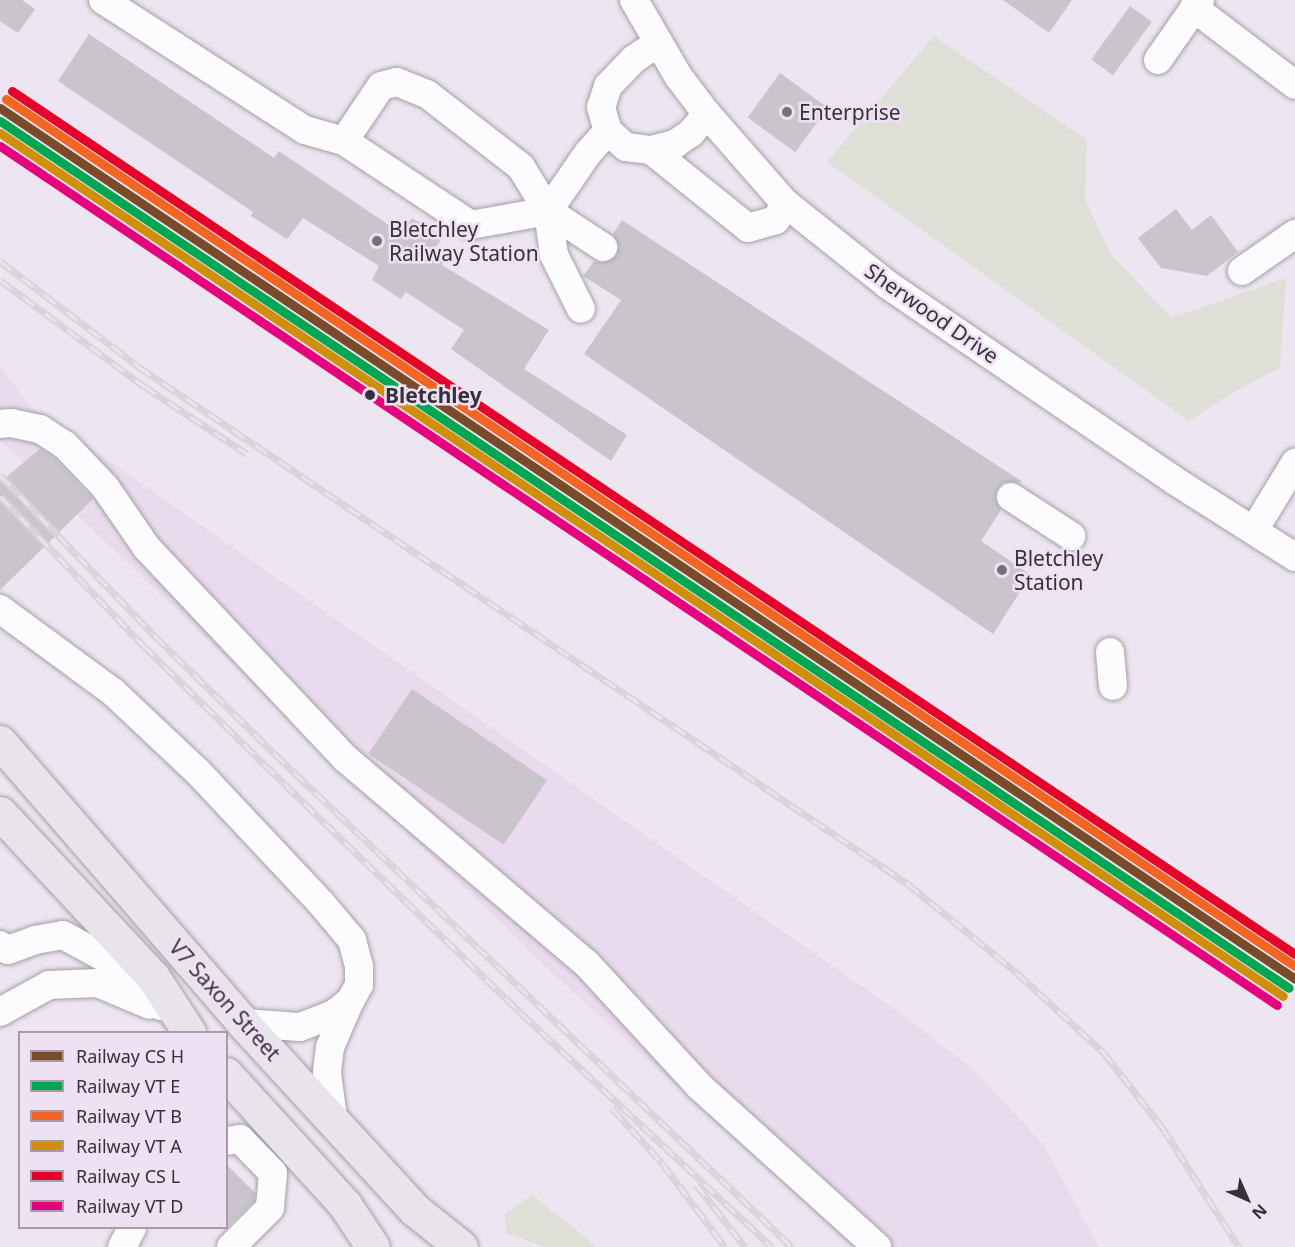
<!DOCTYPE html>
<style>
body{margin:0}
#map{position:relative;width:1295px;height:1247px;overflow:hidden;background:#ede5f0;font-family:"Noto Sans",sans-serif}
div>[style]{position:absolute}
.built>*{inset:0;background:#e9dbed}
.green>*{inset:0;background:#dee0d8}
.building>*{inset:0;background:#cac5cc;transform-origin:0 0}
.roads{filter:drop-shadow(0 0 2px #a49fa7) drop-shadow(0 0 2px #a49fa7)}
.minor>*{height:28px;margin:-14px;padding:0 14px;transform-origin:14px;border-radius:14px;background:#fcfbfd}
.major>*{height:33px;margin:-16.5px;padding:0 16.5px;transform-origin:16.5px;border-radius:16.5px;background:#e9e3eb}
.rail>*{height:7px;margin-top:-3.5px;transform-origin:0;background:repeating-linear-gradient(90deg,#efe1f4 0 14px,#d7d5d7 0 28px);box-sizing:border-box;border-block:2px solid #d7d5d7}
.rail-1>*{height:9px;margin:-4.5px;padding:0 4.5px;transform-origin:4.5px;border-radius:4.5px;background:#7a4b2a}
.rail-2>*{height:9px;margin:-4.5px;padding:0 4.5px;transform-origin:4.5px;border-radius:4.5px;background:#00a651}
.rail-3>*{height:9px;margin:-4.5px;padding:0 4.5px;transform-origin:4.5px;border-radius:4.5px;background:#f26522}
.rail-4>*{height:9px;margin:-4.5px;padding:0 4.5px;transform-origin:4.5px;border-radius:4.5px;background:#d08f0b}
.rail-5>*{height:9px;margin:-4.5px;padding:0 4.5px;transform-origin:4.5px;border-radius:4.5px;background:#e4002b}
.rail-6>*{height:9px;margin:-4.5px;padding:0 4.5px;transform-origin:4.5px;border-radius:4.5px;background:#e5007d}
.dots>*{width:16px;height:16px;translate:-50% -50%;box-sizing:border-box;border:3px solid #efe1f4;border-radius:50%}
span{translate:-50% -50%;white-space:nowrap;text-align:center;line-height:1.15;-webkit-text-stroke:5px #efe1f4;paint-order:stroke}
.poi-label{font-size:21px;color:#363138}
.left{translate:0 -50%;text-align:left}
.street-label{font-size:21px;color:#363138}
.stop-label{font-size:21px;color:#363138;font-weight:700}
.legend{position:absolute;left:18px;top:1031px;width:210px;height:198px;box-sizing:border-box;background:#efe1f4;border:2px solid #a59ba9;margin:0;padding:8px 10px;list-style:none;font-size:18px;color:#363138}
.legend li{display:flex;align-items:center;gap:12px;height:30px}
.legend b{width:30px;border:2px solid #a59ba9}
.north{position:absolute;left:1217px;top:1169px;width:60px;height:60px;-webkit-text-stroke:4px #efe1f4;paint-order:stroke;rotate:135deg;font-size:16px;font-weight:700;line-height:24px;text-align:center;color:#363138}
.north::after{content:'';display:block;margin:auto;width:21px;height:27px;background:#363138;clip-path:polygon(50% 0,100% 100%,50% 72%,0 100%)}
</style>
<div id="map">
<div class="built">
<i style="clip-path:polygon(0 366px,29px 405px,900px 1013px,972px 1068px,1043px 1144px,1099px 1247px,853px 1247px,561px 981px,0 440px)"></i>
</div>
<div class="green">
<i style="clip-path:polygon(934px 36px,1087px 140px,1085px 199px,1111px 255px,1172px 318px,1286px 278px,1280px 368px,1232px 393px,1189px 421px,827px 162px)"></i>
<i style="clip-path:polygon(532px 1195px,597px 1247px,545px 1247px,506px 1233px,505px 1214px)"></i>
</div>
<div class="building">
<i style="clip-path:polygon(0 0,22px 0,35px 9px,18px 33px,0 21px)"></i>
<i style="clip-path:polygon(1003px 0,1072px 0,1049px 33px)"></i>
<i style="left:1130px;top:6px;width:27px;height:66px;rotate:36deg"></i>
<i style="clip-path:polygon(89px 34px,274px 158px,279px 151px,402px 234px,412px 218px,443px 237px,432px 253px,444px 260px,442px 265px,549px 330px,524px 369px,627px 435px,611px 461px,451px 349px,464px 330px,406px 292px,401px 299px,372px 280px,379px 266px,303px 218px,287px 239px,251px 216px,253px 212px,58px 81px)"></i>
<i style="left:780px;top:73px;width:59px;height:55px;rotate:36deg"></i>
<i style="clip-path:polygon(1176px 209px,1192px 230px,1211px 215px,1238px 252px,1207px 276px,1161px 268px,1138px 238px)"></i>
<i style="clip-path:polygon(622px 220px,1021px 481px,1020px 483px,1004px 482px,998px 488px,995px 497px,1001px 510px,981px 541px,1031px 575px,993px 634px,584px 354px,621px 300px,583px 276px,594px 261px,603px 263px,616px 256px,619px 247px,613px 234px)"></i>
<i style="clip-path:polygon(40px 449px,54px 458px,93px 499px,0 590px,0 482px)"></i>
<i style="left:412px;top:689px;width:163px;height:78px;rotate:34deg"></i>
<i style="clip-path:polygon(226px 1164px,255px 1193px,254px 1201px,226px 1228px)"></i>
</div>
<div class="roads">
<div class="minor">
<i style="left:103px;top:0;width:240px;rotate:32.8deg"></i>
<i style="left:305px;top:130px;width:41px;rotate:15.8deg"></i>
<i style="left:344px;top:141px;width:152px;rotate:33.5deg"></i>
<i style="left:471px;top:225px;width:78px;rotate:-10.3deg"></i>
<i style="left:548px;top:211px;width:66px;rotate:33.2deg"></i>
<i style="left:634px;top:0;width:88px;rotate:59.9deg"></i>
<i style="left:678px;top:76px;width:48px;rotate:52.7deg"></i>
<i style="left:707px;top:114px;width:118px;rotate:48.8deg"></i>
<i style="left:785px;top:203px;width:132px;rotate:38.5deg"></i>
<i style="left:888px;top:285px;width:344px;rotate:34.3deg"></i>
<i style="left:1172px;top:479px;width:146px;rotate:32.4deg"></i>
<i style="left:1194px;top:8px;width:127px;rotate:37.3deg"></i>
<i style="left:658px;top:43px;width:29px;rotate:146deg"></i>
<i style="left:634px;top:59px;width:37px;rotate:134deg"></i>
<i style="left:608px;top:86px;width:22px;rotate:108deg"></i>
<i style="left:601px;top:107px;width:25px;rotate:74deg"></i>
<i style="left:608px;top:131px;width:24px;rotate:42deg"></i>
<i style="left:626px;top:147px;width:25px;rotate:7deg"></i>
<i style="left:651px;top:150px;width:25px;rotate:-14deg"></i>
<i style="left:675px;top:144px;width:19px;rotate:-35deg"></i>
<i style="left:691px;top:133px;width:25px;rotate:-50deg"></i>
<i style="left:1158px;top:60px;width:73px;rotate:-55deg"></i>
<i style="left:344px;top:141px;width:66px;rotate:-56.1deg"></i>
<i style="left:381px;top:86px;width:16px;rotate:-14deg"></i>
<i style="left:397px;top:82px;width:32px;rotate:22deg"></i>
<i style="left:427px;top:94px;width:119px;rotate:37.8deg"></i>
<i style="left:521px;top:167px;width:52px;rotate:58.5deg"></i>
<i style="left:548px;top:211px;width:44px;rotate:82.2deg"></i>
<i style="left:554px;top:255px;width:60px;rotate:63.4deg"></i>
<i style="left:651px;top:150px;width:124px;rotate:38.8deg"></i>
<i style="left:748px;top:228px;width:29px;rotate:-16deg"></i>
<i style="left:776px;top:220px;width:19px;rotate:-62deg"></i>
<i style="left:548px;top:211px;width:70px;rotate:-55.4deg"></i>
<i style="left:588px;top:153px;width:30px;rotate:-48deg"></i>
<i style="left:1242px;top:271px;width:65px;rotate:-34.9deg"></i>
<i style="left:0;top:424px;width:11px;rotate:-5deg"></i>
<i style="left:11px;top:423px;width:30px;rotate:12deg"></i>
<i style="left:40px;top:429px;width:30px;rotate:33deg"></i>
<i style="left:65px;top:445px;width:58px;rotate:46.4deg"></i>
<i style="left:105px;top:487px;width:74px;rotate:55.5deg"></i>
<i style="left:147px;top:548px;width:290px;rotate:46.7deg"></i>
<i style="left:346px;top:759px;width:316px;rotate:40.4deg"></i>
<i style="left:587px;top:964px;width:166px;rotate:47.4deg"></i>
<i style="left:699px;top:1086px;width:240px;rotate:42.1deg"></i>
<i style="left:1011px;top:497px;width:72px;rotate:33deg"></i>
<i style="left:1254px;top:530px;width:79px;rotate:-58.5deg"></i>
<i style="left:0;top:609px;width:140px;rotate:36.3deg"></i>
<i style="left:113px;top:692px;width:117px;rotate:43.3deg"></i>
<i style="left:198px;top:772px;width:180px;rotate:46.8deg"></i>
<i style="left:321px;top:903px;width:48px;rotate:50deg"></i>
<i style="left:352px;top:940px;width:28px;rotate:75deg"></i>
<i style="left:359px;top:967px;width:18px;rotate:90deg"></i>
<i style="left:359px;top:985px;width:18px;rotate:119deg"></i>
<i style="left:1110px;top:652px;width:34px;rotate:85deg"></i>
<i style="left:0;top:945px;width:9px;rotate:32deg"></i>
<i style="left:8px;top:950px;width:29px;rotate:-20deg"></i>
<i style="left:35px;top:940px;width:28px;rotate:-10deg"></i>
<i style="left:63px;top:935px;width:60px;rotate:28.7deg"></i>
<i style="left:116px;top:964px;width:62px;rotate:43deg"></i>
<i style="left:0;top:1012px;width:56px;rotate:-28.9deg"></i>
<i style="left:49px;top:985px;width:49px;rotate:-2.3deg"></i>
<i style="left:98px;top:983px;width:56px;rotate:22.9deg"></i>
<i style="left:243px;top:1023px;width:57px;rotate:4deg"></i>
<i style="left:300px;top:1027px;width:36px;rotate:-21deg"></i>
<i style="left:334px;top:1014px;width:21px;rotate:-39deg"></i>
<i style="left:350px;top:1001px;width:50px;rotate:113.5deg"></i>
<i style="left:330px;top:1047px;width:26px;rotate:97deg"></i>
<i style="left:327px;top:1073px;width:45px;rotate:82.4deg"></i>
<i style="left:226px;top:1141px;width:14px;rotate:-8deg"></i>
<i style="left:240px;top:1139px;width:47px;rotate:45.9deg"></i>
<i style="left:273px;top:1173px;width:35px;rotate:95deg"></i>
<i style="left:270px;top:1208px;width:55px;rotate:135deg"></i>
<i style="left:122px;top:1247px;width:21px;rotate:-62deg"></i>
</div>
<div class="major">
<i style="left:0;top:742px;width:371px;rotate:49.1deg"></i>
<i style="left:243px;top:1023px;width:254px;rotate:47.4deg"></i>
<i style="left:415px;top:1210px;width:59px;rotate:38.8deg"></i>
<i style="left:0;top:813px;width:224px;rotate:47deg"></i>
<i style="left:153px;top:977px;width:66px;rotate:56.8deg"></i>
<i style="left:226px;top:1074px;width:177px;rotate:47.7deg"></i>
<i style="left:345px;top:1205px;width:50px;rotate:56.3deg"></i>
</div>
</div>
<div class="rail">
<i style="left:0;top:261px;width:175px;rotate:37.3deg"></i>
<i style="left:139px;top:367px;width:927px;rotate:33.91deg"></i>
<i style="left:908px;top:884px;width:141px;rotate:39.2deg"></i>
<i style="left:1017px;top:973px;width:118px;rotate:42.6deg"></i>
<i style="left:1104px;top:1053px;width:94px;rotate:51.9deg"></i>
<i style="left:1162px;top:1127px;width:143px;rotate:57.3deg"></i>
<i style="left:0;top:280px;width:179px;rotate:36.4deg"></i>
<i style="left:144px;top:386px;width:123px;rotate:33.4deg"></i>
<i style="left:0;top:475px;width:222px;rotate:46.1deg"></i>
<i style="left:154px;top:635px;width:168px;rotate:44.5deg"></i>
<i style="left:274px;top:753px;width:716px;rotate:43.64deg"></i>
<i style="left:0;top:496px;width:208px;rotate:46.2deg"></i>
<i style="left:144px;top:646px;width:168px;rotate:44.5deg"></i>
<i style="left:264px;top:764px;width:356px;rotate:44.1deg"></i>
<i style="left:520px;top:1012px;width:345px;rotate:43deg"></i>
<i style="left:612px;top:1108px;width:74px;rotate:47.7deg"></i>
<i style="left:662px;top:1163px;width:105px;rotate:53.1deg"></i>
<i style="left:696px;top:1184px;width:80px;rotate:52.1deg"></i>
</div>
<div class="rail-1">
<i style="left:0;top:108px;width:1561px;rotate:33.92deg"></i>
</div>
<div class="rail-2">
<i style="left:0;top:121px;width:1553px;rotate:33.93deg"></i>
</div>
<div class="rail-3">
<i style="left:6px;top:99px;width:1553px;rotate:33.93deg"></i>
</div>
<div class="rail-4">
<i style="left:0;top:133px;width:1546px;rotate:33.93deg"></i>
</div>
<div class="rail-5">
<i style="left:12px;top:91px;width:1546px;rotate:33.93deg"></i>
</div>
<div class="rail-6">
<i style="left:0;top:146px;width:1539px;rotate:33.93deg"></i>
</div>
<div class="dots">
<i style="left:787px;top:112px;background:#767078"></i>
<i style="left:377px;top:241px;background:#767078"></i>
<i style="left:370px;top:395px;background:#363138"></i>
<i style="left:1002px;top:570px;background:#767078"></i>
</div>
<div class="poi-label">
<span class="left" style="left:799px;top:112px">Enterprise</span>
<span class="left" style="left:389px;top:241px">Bletchley<br>Railway Station</span>
<span class="left" style="left:1014px;top:570px">Bletchley<br>Station</span>
</div>
<div class="street-label">
<span style="left:932px;top:313px;rotate:35deg">Sherwood Drive</span>
<span style="left:225px;top:1000px;rotate:48deg">V7 Saxon Street</span>
</div>
<div class="stop-label">
<span class="left" style="left:385px;top:395px">Bletchley</span>
</div>
<ul class="legend">
<li><b style="height:8px;background:#7a4b2a"></b>Railway CS H</li>
<li><b style="height:8px;background:#00a651"></b>Railway VT E</li>
<li><b style="height:8px;background:#f26522"></b>Railway VT B</li>
<li><b style="height:8px;background:#d08f0b"></b>Railway VT A</li>
<li><b style="height:8px;background:#e4002b"></b>Railway CS L</li>
<li><b style="height:8px;background:#e5007d"></b>Railway VT D</li>
</ul>
<div class="north">N</div>
</div>
